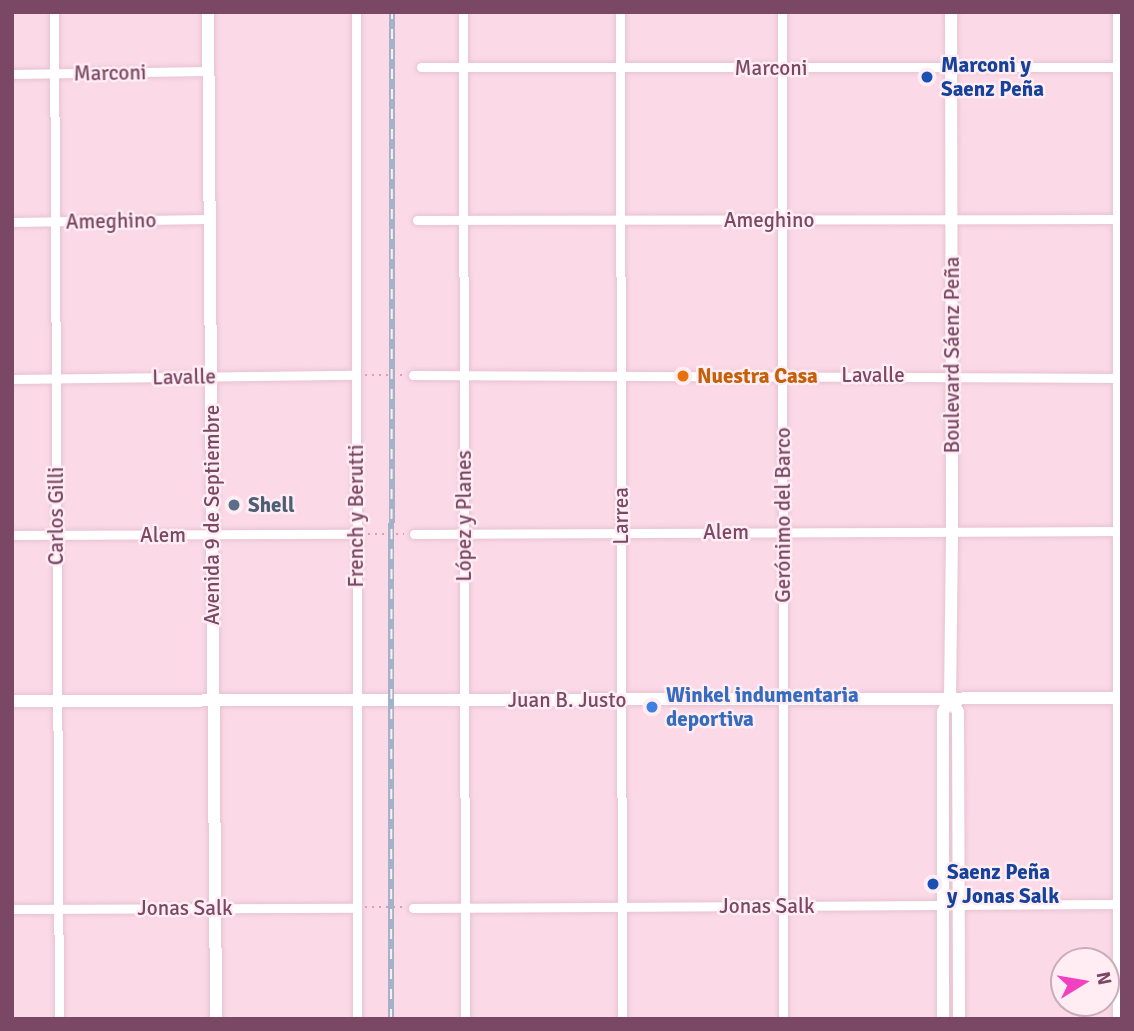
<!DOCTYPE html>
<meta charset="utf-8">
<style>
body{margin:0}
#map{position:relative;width:1134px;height:1031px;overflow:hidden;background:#fee5ed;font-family:Signika,sans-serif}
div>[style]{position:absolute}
.residential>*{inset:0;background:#fbd9e6}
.path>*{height:2px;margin-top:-1px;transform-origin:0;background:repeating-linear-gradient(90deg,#db9dbf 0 2px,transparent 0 7px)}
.roads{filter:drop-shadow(0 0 2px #e7c2d2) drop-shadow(0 0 2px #e7c2d2)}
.street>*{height:9px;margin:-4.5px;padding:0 4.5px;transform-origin:4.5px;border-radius:4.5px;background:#fff}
.secondary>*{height:12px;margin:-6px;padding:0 6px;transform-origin:6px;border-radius:6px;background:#fff}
.rail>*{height:6px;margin-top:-3px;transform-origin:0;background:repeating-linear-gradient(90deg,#ffedf3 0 10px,#a2b2c9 0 20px);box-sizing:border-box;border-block:2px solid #a2b2c9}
.dots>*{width:19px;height:19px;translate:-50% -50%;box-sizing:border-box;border:4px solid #ffedf3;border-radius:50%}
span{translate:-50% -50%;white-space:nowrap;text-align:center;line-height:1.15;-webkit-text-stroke:5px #ffedf3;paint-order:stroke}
.transit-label{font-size:21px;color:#164399;font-weight:700}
.left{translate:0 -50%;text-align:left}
.street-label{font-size:21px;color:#7a4865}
.food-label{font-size:21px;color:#c56008;font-weight:700}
.service-label{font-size:21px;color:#4e5e75;font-weight:700}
.shop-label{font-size:21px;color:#366cbe;font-weight:700}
.frame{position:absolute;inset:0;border:14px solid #7a4865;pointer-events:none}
.north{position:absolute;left:1050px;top:947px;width:70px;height:70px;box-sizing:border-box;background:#ffedf3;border:2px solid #caabba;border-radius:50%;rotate:79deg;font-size:19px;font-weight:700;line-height:28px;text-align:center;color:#7a4865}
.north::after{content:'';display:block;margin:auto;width:24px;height:32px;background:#f241c0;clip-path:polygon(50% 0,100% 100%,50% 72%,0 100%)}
</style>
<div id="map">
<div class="residential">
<i style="clip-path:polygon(evenodd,12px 12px,1122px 12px,1122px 1019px,12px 1019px,12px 12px,1064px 961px,1106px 961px,1106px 1003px,1064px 1003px,1064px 961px)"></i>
</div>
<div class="path">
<i style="left:365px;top:375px;width:37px"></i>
<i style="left:368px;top:534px;width:36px"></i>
<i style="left:365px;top:907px;width:37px"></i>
</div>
<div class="roads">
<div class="street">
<i style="left:54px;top:12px;width:1007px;rotate:89.72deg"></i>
<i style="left:356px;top:12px;width:1007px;rotate:89.94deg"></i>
<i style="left:463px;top:12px;width:1007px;rotate:89.89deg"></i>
<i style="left:620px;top:12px;width:1007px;rotate:89.89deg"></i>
<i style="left:782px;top:12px;width:1007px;rotate:89.94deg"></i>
<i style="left:421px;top:67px;width:699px"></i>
<i style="left:12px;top:74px;width:196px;rotate:-0.9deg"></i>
<i style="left:417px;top:220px;width:703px;rotate:-0.08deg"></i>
<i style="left:12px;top:222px;width:197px;rotate:-0.9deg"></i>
<i style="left:413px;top:375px;width:707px;rotate:0.24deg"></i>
<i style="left:12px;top:379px;width:344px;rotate:-0.7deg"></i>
<i style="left:414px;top:534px;width:706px;rotate:-0.24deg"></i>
<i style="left:12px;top:535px;width:344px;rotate:-0.2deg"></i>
<i style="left:413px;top:908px;width:707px;rotate:-0.32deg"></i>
<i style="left:12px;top:909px;width:345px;rotate:-0.2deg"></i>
<i style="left:1117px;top:1019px;width:1007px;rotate:-90deg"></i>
</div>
<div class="secondary">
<i style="left:208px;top:12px;width:1007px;rotate:89.54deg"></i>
<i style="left:950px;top:699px;width:15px;rotate:58deg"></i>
<i style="left:958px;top:712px;width:307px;rotate:89.8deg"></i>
<i style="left:12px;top:701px;width:1110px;rotate:-0.15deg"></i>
<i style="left:943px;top:1019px;width:307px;rotate:-90deg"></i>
<i style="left:943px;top:712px;width:15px;rotate:-62deg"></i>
<i style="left:950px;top:699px;width:167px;rotate:-89.3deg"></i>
<i style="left:952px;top:532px;width:520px;rotate:-90.11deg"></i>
</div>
</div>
<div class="rail">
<i style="left:391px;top:1019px;width:1007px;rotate:-89.94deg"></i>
</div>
<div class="dots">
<i style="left:927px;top:77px;background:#1a4fb4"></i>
<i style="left:683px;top:376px;background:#e8710a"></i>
<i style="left:234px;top:505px;background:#5c6f8a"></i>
<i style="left:652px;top:707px;background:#3f7fe0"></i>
<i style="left:933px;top:884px;background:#1a4fb4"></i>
</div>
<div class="transit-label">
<span class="left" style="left:941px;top:77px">Marconi y<br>Saenz Peña</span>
<span class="left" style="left:947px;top:884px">Saenz Peña<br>y Jonas Salk</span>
</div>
<div class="street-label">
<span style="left:771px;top:68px">Marconi</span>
<span style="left:110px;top:73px;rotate:-1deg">Marconi</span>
<span style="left:769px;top:220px">Ameghino</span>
<span style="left:111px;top:221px;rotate:-1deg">Ameghino</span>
<span style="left:952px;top:355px;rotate:-90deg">Boulevard Sáenz Peña</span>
<span style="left:873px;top:375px">Lavalle</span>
<span style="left:184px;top:377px;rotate:-1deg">Lavalle</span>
<span style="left:212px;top:515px;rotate:-90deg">Avenida 9 de Septiembre</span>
<span style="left:783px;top:515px;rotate:-90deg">Gerónimo del Barco</span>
<span style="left:56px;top:516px;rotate:-90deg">Carlos Gilli</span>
<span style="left:356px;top:516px;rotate:-90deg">French y Berutti</span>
<span style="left:464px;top:516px;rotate:-90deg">López y Planes</span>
<span style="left:621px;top:516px;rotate:-90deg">Larrea</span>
<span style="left:726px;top:532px">Alem</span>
<span style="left:163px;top:535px">Alem</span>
<span style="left:567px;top:700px">Juan B. Justo</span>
<span style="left:767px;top:906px">Jonas Salk</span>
<span style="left:185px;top:908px">Jonas Salk</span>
</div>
<div class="food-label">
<span class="left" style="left:697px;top:376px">Nuestra Casa</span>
</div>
<div class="service-label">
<span class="left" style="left:248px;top:505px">Shell</span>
</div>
<div class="shop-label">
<span class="left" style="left:666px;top:707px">Winkel indumentaria<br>deportiva</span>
</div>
<div class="frame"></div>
<div class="north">N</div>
</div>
